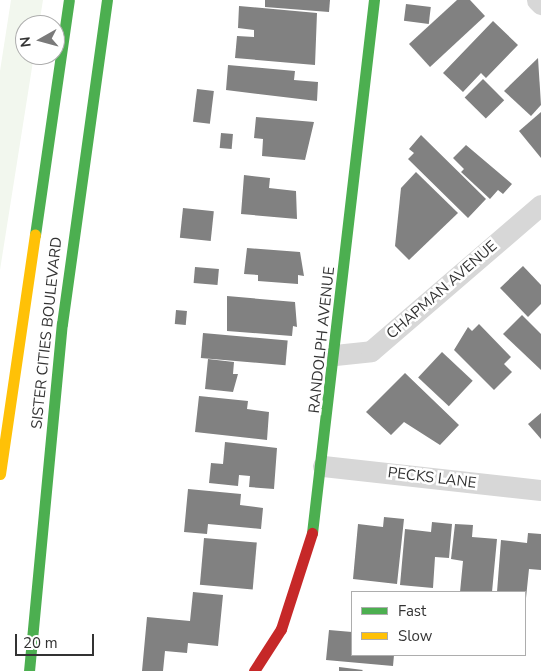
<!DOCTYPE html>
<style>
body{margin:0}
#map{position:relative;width:541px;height:671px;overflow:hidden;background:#fff;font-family:"Nunito Sans",sans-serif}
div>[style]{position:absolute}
.green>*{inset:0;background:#f2f7ee}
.building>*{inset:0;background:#818181;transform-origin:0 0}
.street>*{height:21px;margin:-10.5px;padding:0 10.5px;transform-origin:10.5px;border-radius:10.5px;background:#d7d7d7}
.fast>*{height:11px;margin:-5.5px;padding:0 5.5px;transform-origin:5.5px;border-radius:5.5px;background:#4caf50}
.slow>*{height:11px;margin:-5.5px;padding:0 5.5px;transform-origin:5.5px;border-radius:5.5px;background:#ffc107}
.jam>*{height:11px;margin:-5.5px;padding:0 5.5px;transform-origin:5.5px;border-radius:5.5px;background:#c62828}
span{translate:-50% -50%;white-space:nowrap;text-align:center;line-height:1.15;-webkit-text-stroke:5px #fff;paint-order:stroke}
.street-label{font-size:15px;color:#333}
.legend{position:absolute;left:351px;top:591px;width:175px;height:65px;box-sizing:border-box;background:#fff;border:1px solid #adadad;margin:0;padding:6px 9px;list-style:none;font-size:15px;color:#333}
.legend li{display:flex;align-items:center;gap:10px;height:25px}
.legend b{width:25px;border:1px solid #adadad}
.north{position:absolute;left:15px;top:15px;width:50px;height:50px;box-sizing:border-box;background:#fff;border:1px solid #adadad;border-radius:50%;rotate:263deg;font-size:14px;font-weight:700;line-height:20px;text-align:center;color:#333}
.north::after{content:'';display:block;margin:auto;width:18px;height:22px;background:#7a7a7a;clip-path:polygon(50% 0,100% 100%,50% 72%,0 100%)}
.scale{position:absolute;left:15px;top:634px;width:79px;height:22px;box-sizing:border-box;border:2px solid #333;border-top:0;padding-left:6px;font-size:15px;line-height:18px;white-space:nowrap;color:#333;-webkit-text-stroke:4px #fff;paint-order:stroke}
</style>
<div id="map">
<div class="green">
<i style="clip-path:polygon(11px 0,43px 0,39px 25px,25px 25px,25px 55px,34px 55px,0 270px,0 71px)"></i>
</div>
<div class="building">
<i style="clip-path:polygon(265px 0,330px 0,329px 12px,265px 7px)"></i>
<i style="clip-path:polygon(457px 0,470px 0,485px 16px,430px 67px,409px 44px)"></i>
<i style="left:406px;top:4px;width:25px;height:17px;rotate:7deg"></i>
<i style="clip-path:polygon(239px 6px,317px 13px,315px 65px,235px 58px,237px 36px,254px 37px,254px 30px,238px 28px)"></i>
<i style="clip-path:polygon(493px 21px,518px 45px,486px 78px,481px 73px,463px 92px,443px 73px)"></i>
<i style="clip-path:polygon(538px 58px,541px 105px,531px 116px,504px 91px)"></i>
<i style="clip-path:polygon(228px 65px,295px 71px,294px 80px,318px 82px,317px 101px,226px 90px)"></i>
<i style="left:483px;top:79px;width:30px;height:26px;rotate:45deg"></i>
<i style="left:197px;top:89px;width:17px;height:33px;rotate:7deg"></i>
<i style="clip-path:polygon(541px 112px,541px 158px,519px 131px)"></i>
<i style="clip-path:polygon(256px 117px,314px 122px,305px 160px,262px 156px,263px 139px,254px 138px)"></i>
<i style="left:221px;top:133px;width:12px;height:15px;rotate:5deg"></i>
<i style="clip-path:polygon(421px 135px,486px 199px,468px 218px,408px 159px,414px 153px,409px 149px)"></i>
<i style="clip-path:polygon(466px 145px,512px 184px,503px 194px,498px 190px,490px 199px,461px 172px,464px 169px,453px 158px)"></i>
<i style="clip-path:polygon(416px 172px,458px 213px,409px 260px,395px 246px,401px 188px)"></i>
<i style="clip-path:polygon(244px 175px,270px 178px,269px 188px,296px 191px,297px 219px,241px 214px)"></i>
<i style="left:183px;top:208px;width:31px;height:30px;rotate:6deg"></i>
<i style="clip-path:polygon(247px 248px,300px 252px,304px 276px,298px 275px,298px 284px,258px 281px,258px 275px,244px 274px)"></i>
<i style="clip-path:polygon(523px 266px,541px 285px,541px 304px,528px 317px,500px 288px)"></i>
<i style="left:195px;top:267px;width:24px;height:16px;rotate:5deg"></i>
<i style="clip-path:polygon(227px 296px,295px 302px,297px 327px,293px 326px,292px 336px,227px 331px)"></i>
<i style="left:176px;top:310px;width:11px;height:14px;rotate:5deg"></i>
<i style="clip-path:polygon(522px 315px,541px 334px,541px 370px,503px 334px)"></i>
<i style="clip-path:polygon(479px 324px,511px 357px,504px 364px,512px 372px,494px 390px,454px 350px,468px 327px,472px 331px)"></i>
<i style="left:203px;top:333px;width:85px;height:25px;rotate:5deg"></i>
<i style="left:442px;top:352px;width:42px;height:35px;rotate:43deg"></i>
<i style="clip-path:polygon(208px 359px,234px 362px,233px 374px,238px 374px,233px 392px,205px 389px)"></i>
<i style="clip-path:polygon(405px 373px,459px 425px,440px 445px,404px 422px,391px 435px,366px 412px)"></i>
<i style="clip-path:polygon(199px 396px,248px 401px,247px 409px,269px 412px,267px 440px,195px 432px)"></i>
<i style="clip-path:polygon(541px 413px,541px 439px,528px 424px)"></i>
<i style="clip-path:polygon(225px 442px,277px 448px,274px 489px,249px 487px,250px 476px,239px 475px,238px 486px,209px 483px,211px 463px,223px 464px)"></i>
<i style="clip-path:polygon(188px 489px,241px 494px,240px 505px,263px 508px,261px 529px,208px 524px,207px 534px,184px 532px)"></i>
<i style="clip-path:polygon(384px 517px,404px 519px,397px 584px,353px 579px,358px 524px,383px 527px)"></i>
<i style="clip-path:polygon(432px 522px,452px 524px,449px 558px,435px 557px,433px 588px,400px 585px,405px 529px,431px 532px)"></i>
<i style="clip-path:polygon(455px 524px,473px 525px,472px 537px,497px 539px,492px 592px,460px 592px,463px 561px,451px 559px)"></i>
<i style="clip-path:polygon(528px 533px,541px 534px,541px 570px,529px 569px,526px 598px,525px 592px,497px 592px,501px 540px,527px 543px)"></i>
<i style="left:204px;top:538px;width:53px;height:47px;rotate:5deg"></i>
<i style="clip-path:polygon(193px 592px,223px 595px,218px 646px,188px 643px,187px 653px,165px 651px,163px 671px,142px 671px,147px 617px,190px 621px)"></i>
<i style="clip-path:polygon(329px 630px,352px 632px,352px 655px,394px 655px,393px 666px,326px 660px)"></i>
<i style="clip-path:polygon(339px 667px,363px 670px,362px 671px,339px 671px)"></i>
</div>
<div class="street">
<i style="left:537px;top:0;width:6px;rotate:45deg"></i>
<i style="left:335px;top:355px;width:36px;rotate:-6deg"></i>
<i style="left:371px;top:351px;width:224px;rotate:-40.7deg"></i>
<i style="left:323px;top:466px;width:219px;rotate:6.3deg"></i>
</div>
<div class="fast">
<i style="left:35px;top:235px;width:237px;rotate:-81.8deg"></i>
<i style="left:312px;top:533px;width:537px;rotate:-83.37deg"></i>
<i style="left:29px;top:671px;width:349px;rotate:-84.6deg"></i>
<i style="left:62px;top:324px;width:327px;rotate:-82.1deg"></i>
</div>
<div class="slow">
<i style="left:0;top:474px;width:242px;rotate:-81.7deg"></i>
</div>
<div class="jam">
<i style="left:254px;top:671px;width:50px;rotate:-57.3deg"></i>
<i style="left:281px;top:629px;width:101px;rotate:-72.1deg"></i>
</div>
<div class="street-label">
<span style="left:442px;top:290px;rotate:-41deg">CHAPMAN AVENUE</span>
<span style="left:47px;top:333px;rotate:-84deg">SISTER CITIES BOULEVARD</span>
<span style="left:322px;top:340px;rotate:-84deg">RANDOLPH AVENUE</span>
<span style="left:432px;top:478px;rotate:7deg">PECKS LANE</span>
</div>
<ul class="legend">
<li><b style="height:6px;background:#4caf50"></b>Fast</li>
<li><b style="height:6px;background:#ffc107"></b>Slow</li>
</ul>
<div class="north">N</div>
<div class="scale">20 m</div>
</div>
